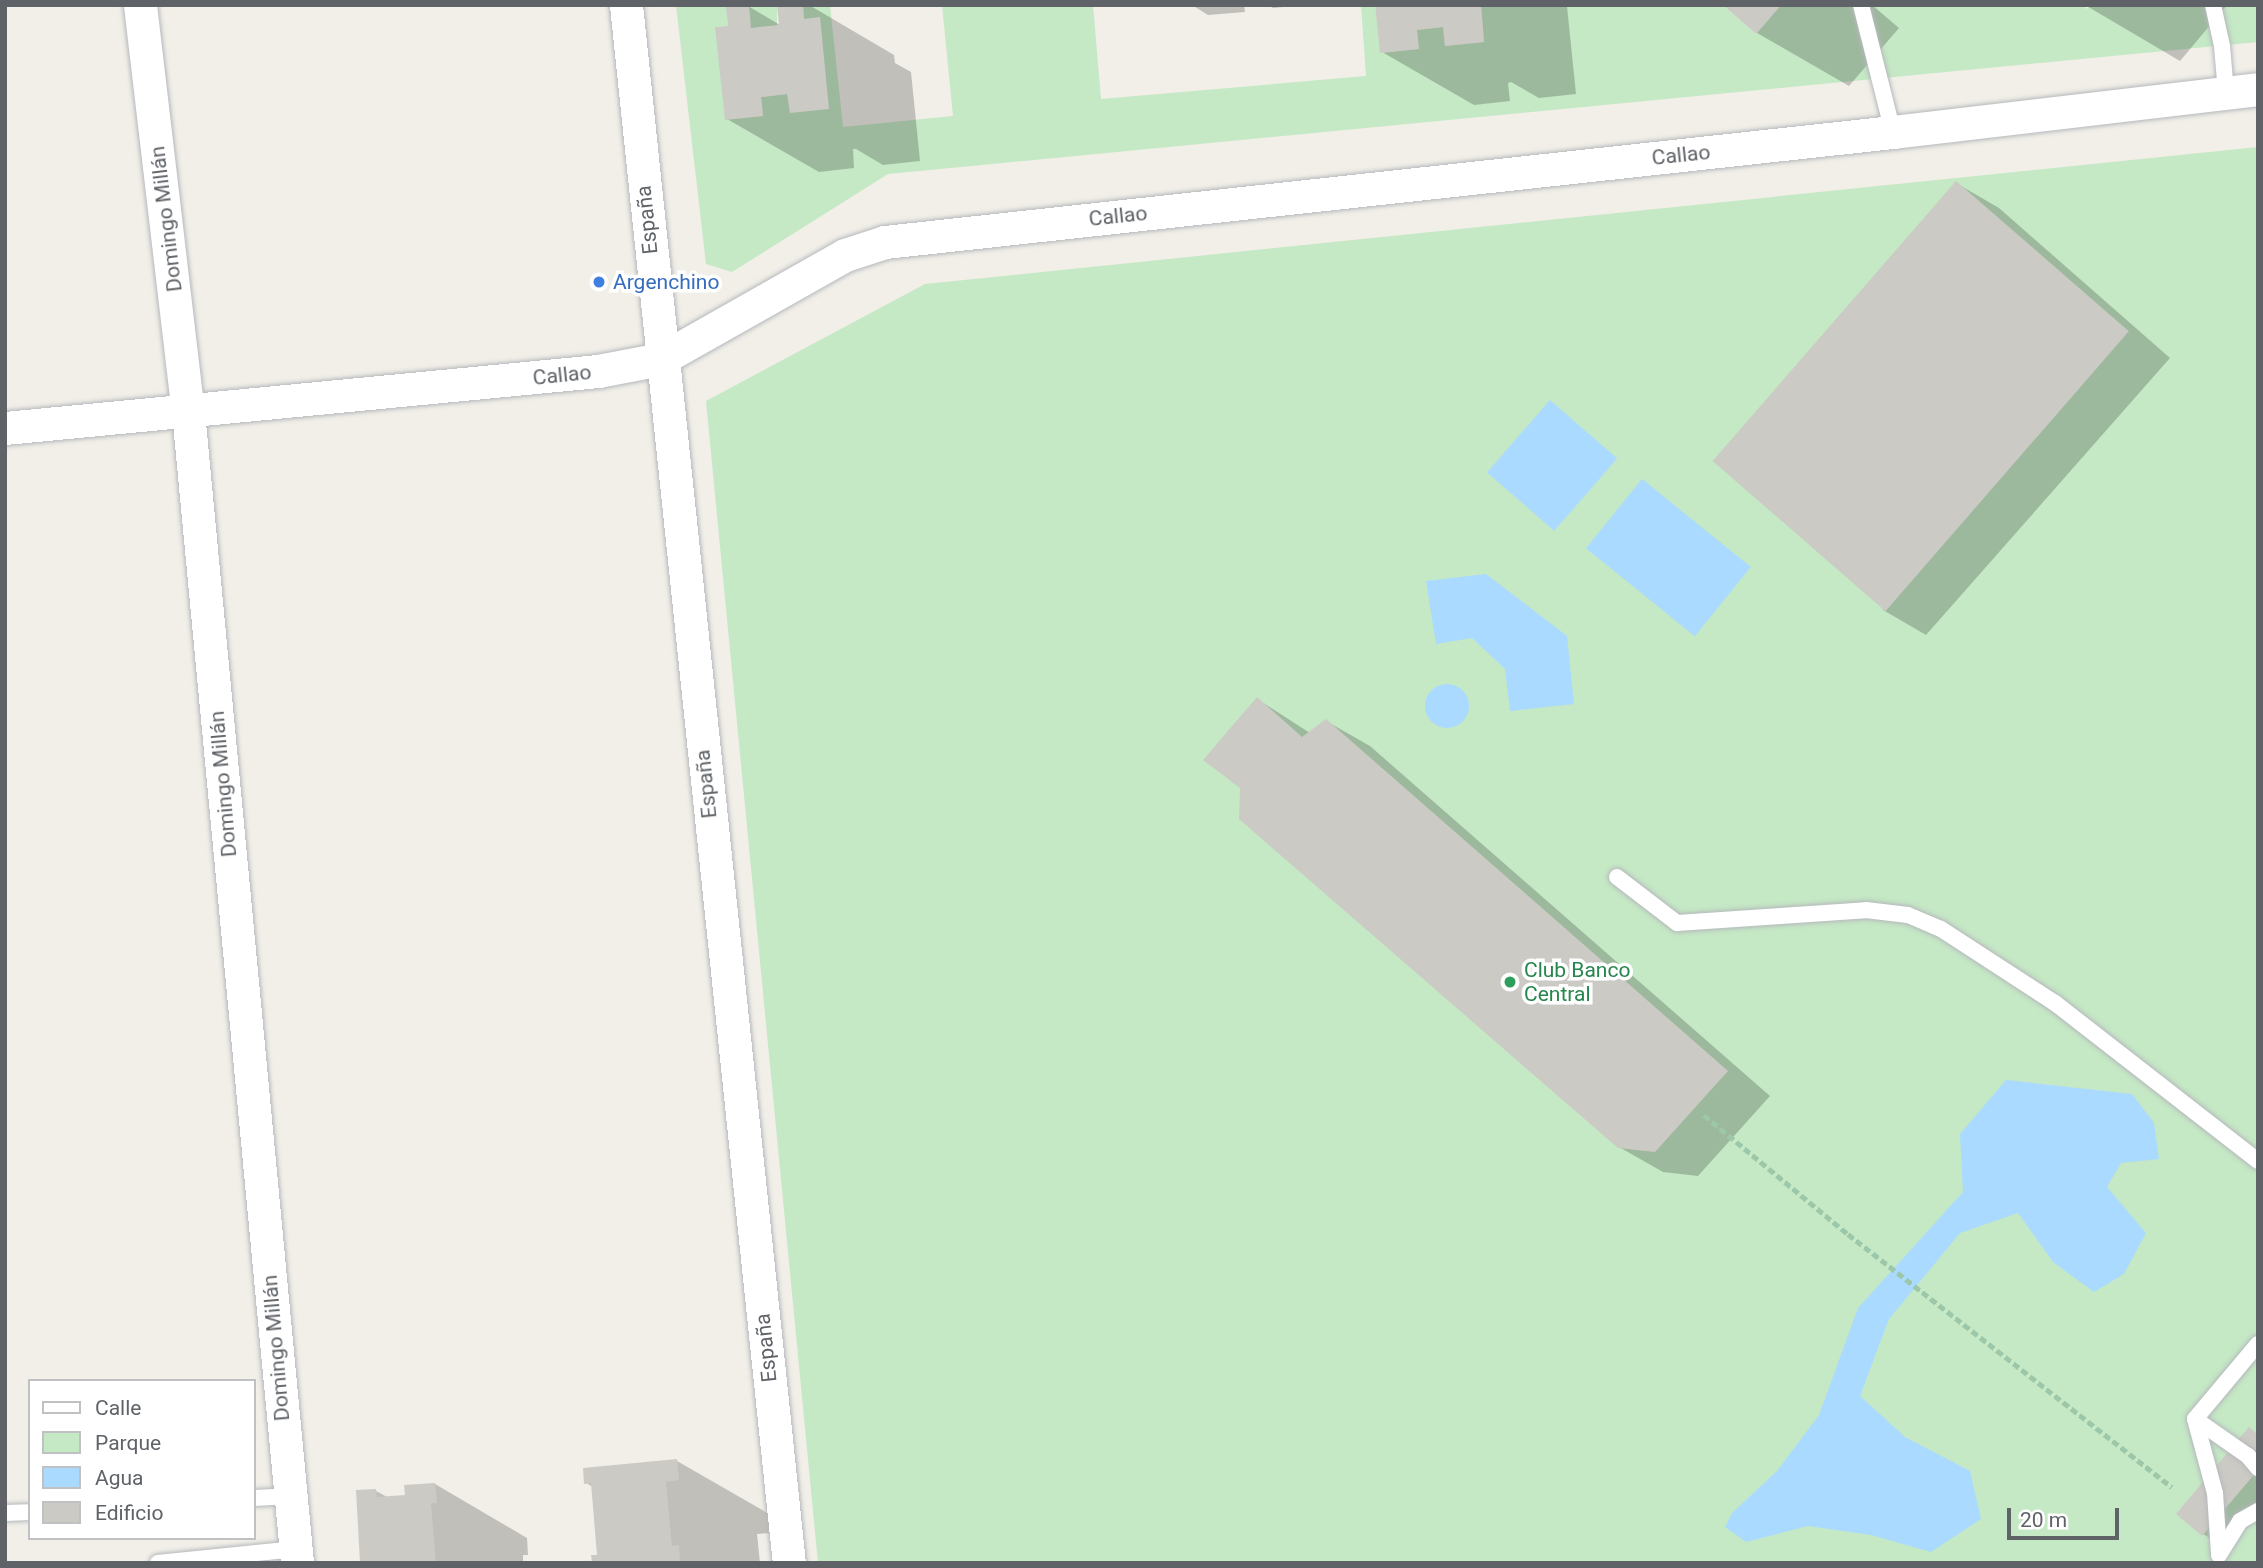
<!DOCTYPE html>
<meta charset="utf-8">
<style>
body{margin:0}
#map{position:relative;width:2263px;height:1568px;overflow:hidden;background:#f1efe8;font-family:Roboto,sans-serif}
div>[style]{position:absolute}
.green>*{inset:0;background:#c5e8c5;transform-origin:0 0}
.water>*{inset:0;background:#aadaff;transform-origin:0 0}
.round{border-radius:50%}
.shadow>*{inset:0;background:#0003}
.building>*{inset:0;background:#cccac5;transform-origin:0 0}
.path>*{height:4.5px;margin-top:-2.25px;transform-origin:0;background:repeating-linear-gradient(90deg,#9cc7a9 0 7px,transparent 0 10.5px)}
.roads{filter:drop-shadow(0 0 2px #b5b8bc) drop-shadow(0 0 2px #b5b8bc)}
.lane>*{height:16px;margin:-8px;padding:0 8px;transform-origin:8px;border-radius:8px;background:#fff}
.street>*{height:33px;margin:-16.5px;padding:0 16.5px;transform-origin:16.5px;border-radius:16.5px;background:#fff}
.dots>*{width:19px;height:19px;translate:-50% -50%;box-sizing:border-box;border:4px solid #fff;border-radius:50%}
span{translate:-50% -50%;white-space:nowrap;text-align:center;line-height:1.15;-webkit-text-stroke:7px #fff;paint-order:stroke}
.street-label{font-size:21px;color:#5f6368}
.shop-label{font-size:21px;color:#366cbe}
.left{translate:0 -50%;text-align:left}
.leisure-label{font-size:21px;color:#27864d}
.frame{position:absolute;inset:0;border:7px solid #5f6368;pointer-events:none}
.legend{position:absolute;left:28px;top:1379px;width:228px;height:161px;box-sizing:border-box;background:#fff;border:2px solid #bfc1c3;margin:0;padding:9px 12px;list-style:none;font-size:21px;color:#5f6368}
.legend li{display:flex;align-items:center;gap:14px;height:35px}
.legend b{width:35px;border:2px solid #bfc1c3}
.scale{position:absolute;left:2007px;top:1508px;width:112px;height:32px;box-sizing:border-box;border:4px solid #5f6368;border-top:0;padding-left:9px;font-size:21px;line-height:24px;white-space:nowrap;color:#5f6368;-webkit-text-stroke:5px #fff;paint-order:stroke}
</style>
<div id="map">
<div class="green">
<i style="clip-path:polygon(676px 5px,744px 5px,727px 7px,728px 26px,716px 27px,763px 115px,761px 97px,787px 94px,804px 19px,803px 5px,830px 5px,843px 127px,953px 116px,942px 5px,1093px 5px,1101px 99px,1366px 76px,1361px 5px,1375px 5px,1381px 53px,1418px 49px,1417px 30px,1443px 27px,1445px 46px,1484px 42px,1481px 5px,1723px 5px,1756px 34px,1781px 5px,2083px 5px,2087px 9px,2090px 5px,2258px 5px,2258px 42px,888px 174px,732px 272px,706px 264px)"></i>
<i style="left:749px;top:5px;width:28px;height:23px"></i>
<i style="clip-path:polygon(2258px 147px,2258px 1563px,818px 1563px,706px 401px,925px 284px)"></i>
</div>
<div class="water">
<i style="left:1550px;top:400px;width:89px;height:96px;rotate:41deg"></i>
<i style="left:1642px;top:479px;width:140px;height:89px;rotate:39deg"></i>
<i style="clip-path:polygon(1486px 574px,1567px 636px,1574px 704px,1510px 711px,1505px 669px,1472px 638px,1436px 644px,1426px 581px)"></i>
<i class="round" style="left:1425px;top:684px;width:44px;height:44px"></i>
<i style="clip-path:polygon(2006px 1080px,2132px 1094px,2154px 1123px,2159px 1159px,2121px 1163px,2107px 1187px,2146px 1233px,2124px 1274px,2094px 1292px,2053px 1262px,2018px 1213px,1960px 1233px,1889px 1319px,1860px 1396px,1905px 1437px,1970px 1471px,1981px 1519px,1931px 1552px,1871px 1535px,1808px 1526px,1746px 1542px,1725px 1527px,1732px 1513px,1777px 1471px,1819px 1415px,1858px 1308px,1963px 1192px,1960px 1134px)"></i>
</div>
<div class="shadow">
<i style="clip-path:polygon(779px 5px,809px 5px,894px 55px,895px 63px,911px 72px,920px 161px,883px 165px,856px 149px,853px 149px,854px 168px,819px 172px,727px 119px,730px 27px,748px 6px,780px 25px)"></i>
<i style="clip-path:polygon(1192px 5px,1244px 5px,1245px 12px,1208px 15px)"></i>
<i style="clip-path:polygon(1268px 5px,1305px 5px,1273px 8px)"></i>
<i style="clip-path:polygon(1377px 5px,1567px 6px,1576px 94px,1539px 98px,1511px 82px,1508px 83px,1510px 101px,1474px 105px,1382px 52px)"></i>
<i style="clip-path:polygon(1725px 5px,1872px 5px,1899px 28px,1849px 86px,1757px 33px)"></i>
<i style="clip-path:polygon(2085px 5px,2227px 5px,2180px 61px)"></i>
<i style="clip-path:polygon(1956px 183px,1999px 208px,2170px 358px,1926px 635px,1883px 610px)"></i>
<i style="clip-path:polygon(1257px 699px,1310px 733px,1326px 721px,1370px 746px,1770px 1096px,1698px 1176px,1663px 1172px,1619px 1147px)"></i>
<i style="clip-path:polygon(2249px 1430px,2258px 1435px,2258px 1508px,2225px 1547px,2203px 1534px)"></i>
<i style="clip-path:polygon(677px 1461px,769px 1514px,770px 1533px,757px 1534px,760px 1563px,594px 1563px,599px 1556px,593px 1487px,586px 1483px)"></i>
<i style="clip-path:polygon(435px 1484px,527px 1538px,528px 1555px,523px 1555px,523px 1563px,362px 1563px,376px 1491px,389px 1498px,407px 1497px)"></i>
</div>
<div class="building">
<i style="clip-path:polygon(749px 5px,751px 28px,779px 25px,777px 5px,803px 5px,804px 19px,820px 17px,829px 109px,790px 113px,787px 94px,761px 97px,763px 116px,725px 120px,715px 27px,728px 26px,726px 7px)"></i>
<i style="clip-path:polygon(1375px 5px,1481px 5px,1484px 42px,1445px 46px,1443px 27px,1417px 30px,1419px 49px,1380px 53px)"></i>
<i style="clip-path:polygon(1723px 5px,1781px 5px,1756px 34px)"></i>
<i style="left:1956px;top:181px;width:229px;height:371px;rotate:41deg"></i>
<i style="clip-path:polygon(1257px 697px,1302px 737px,1326px 719px,1728px 1071px,1655px 1152px,1618px 1148px,1239px 819px,1240px 788px,1203px 760px)"></i>
<i style="clip-path:polygon(2249px 1427px,2258px 1435px,2258px 1470px,2202px 1536px,2176px 1514px)"></i>
<i style="clip-path:polygon(677px 1459px,679px 1480px,666px 1482px,672px 1546px,679px 1545px,680px 1562px,592px 1563px,591px 1555px,597px 1555px,591px 1483px,584px 1484px,583px 1468px)"></i>
<i style="clip-path:polygon(435px 1483px,437px 1503px,431px 1503px,436px 1563px,360px 1563px,356px 1490px,376px 1489px,377px 1497px,405px 1495px,404px 1485px)"></i>
</div>
<div class="path">
<i style="left:1704px;top:1115px;width:187px;rotate:39.6deg"></i>
<i style="left:1848px;top:1234px;width:411px;rotate:38deg"></i>
</div>
<div class="roads">
<div class="lane">
<i style="left:1861px;top:5px;width:131px;rotate:75.9deg"></i>
<i style="left:2213px;top:5px;width:42px;rotate:77.6deg"></i>
<i style="left:2222px;top:46px;width:47px;rotate:85.1deg"></i>
<i style="left:1617px;top:877px;width:76px;rotate:37.5deg"></i>
<i style="left:1677px;top:923px;width:189px;rotate:-3.9deg"></i>
<i style="left:1866px;top:910px;width:42px;rotate:6.8deg"></i>
<i style="left:1908px;top:915px;width:36px;rotate:23deg"></i>
<i style="left:1941px;top:929px;width:136px;rotate:33deg"></i>
<i style="left:2055px;top:1003px;width:257px;rotate:37.9deg"></i>
<i style="left:2195px;top:1419px;width:77px;rotate:74.9deg"></i>
<i style="left:2215px;top:1493px;width:60px;rotate:86.2deg"></i>
<i style="left:2195px;top:1419px;width:98px;rotate:-50deg"></i>
<i style="left:2195px;top:1419px;width:65px;rotate:34.9deg"></i>
<i style="left:2248px;top:1456px;width:16px;rotate:50deg"></i>
<i style="left:254px;top:1498px;width:36px;rotate:-3deg"></i>
<i style="left:5px;top:1513px;width:25px;rotate:-2deg"></i>
<i style="left:2219px;top:1555px;width:40px;rotate:-58deg"></i>
<i style="left:2240px;top:1521px;width:21px;rotate:-29deg"></i>
<i style="left:158px;top:1563px;width:138px;rotate:-5.8deg"></i>
</div>
<div class="street">
<i style="left:140px;top:5px;width:410px;rotate:83.3deg"></i>
<i style="left:188px;top:412px;width:1156px;rotate:84.59deg"></i>
<i style="left:626px;top:5px;width:1567px;rotate:84.03deg"></i>
<i style="left:5px;top:428px;width:596px;rotate:-5.49deg"></i>
<i style="left:598px;top:371px;width:64px;rotate:-10.8deg"></i>
<i style="left:661px;top:359px;width:211px;rotate:-29.5deg"></i>
<i style="left:845px;top:255px;width:42px;rotate:-18deg"></i>
<i style="left:885px;top:242px;width:1014px;rotate:-6.23deg"></i>
<i style="left:1893px;top:132px;width:368px;rotate:-6.7deg"></i>
</div>
</div>
<div class="dots">
<i style="left:599px;top:282px;background:#3f7fe0"></i>
<i style="left:1510px;top:982px;background:#2e9e5b"></i>
</div>
<div class="street-label">
<span style="left:1681px;top:155px;rotate:-6deg">Callao</span>
<span style="left:1118px;top:216px;rotate:-6deg">Callao</span>
<span style="left:166px;top:219px;rotate:-97deg">Domingo Millán</span>
<span style="left:647px;top:220px;rotate:-96deg">España</span>
<span style="left:562px;top:375px;rotate:-6deg">Callao</span>
<span style="left:223px;top:784px;rotate:-95deg">Domingo Millán</span>
<span style="left:706px;top:784px;rotate:-96deg">España</span>
<span style="left:276px;top:1348px;rotate:-95deg">Domingo Millán</span>
<span style="left:766px;top:1348px;rotate:-96deg">España</span>
</div>
<div class="shop-label">
<span class="left" style="left:613px;top:282px">Argenchino</span>
</div>
<div class="leisure-label">
<span class="left" style="left:1524px;top:982px">Club Banco<br>Central</span>
</div>
<div class="frame"></div>
<ul class="legend">
<li><b style="height:9px;background:#fff"></b>Calle</li>
<li><b style="height:19px;background:#c5e8c5"></b>Parque</li>
<li><b style="height:19px;background:#aadaff"></b>Agua</li>
<li><b style="height:19px;background:#cccac5"></b>Edificio</li>
</ul>
<div class="scale">20 m</div>
</div>
